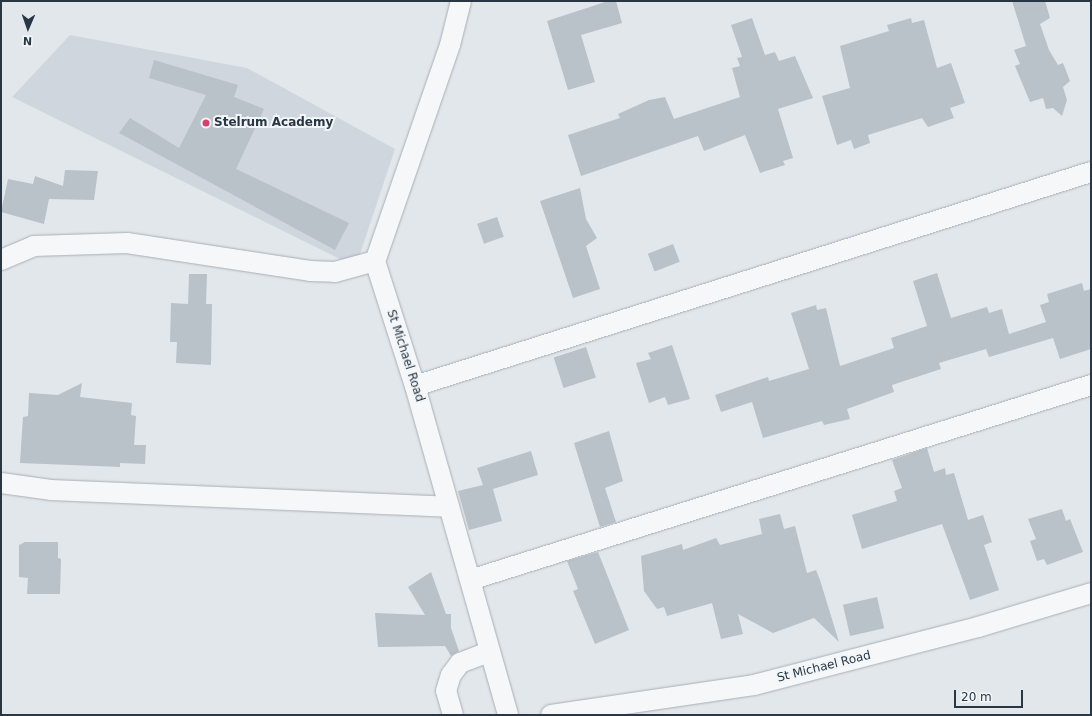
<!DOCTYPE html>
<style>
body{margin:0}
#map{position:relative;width:1092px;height:716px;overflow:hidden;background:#e2e7eb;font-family:"DejaVu Sans",sans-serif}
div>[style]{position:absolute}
.built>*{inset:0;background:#d0d6dd}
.building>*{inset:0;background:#b9c1c9;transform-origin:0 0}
.roads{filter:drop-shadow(0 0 1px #a7afb6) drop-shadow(0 0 1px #a7afb6)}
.street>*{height:20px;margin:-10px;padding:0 10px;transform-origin:10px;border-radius:10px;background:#f5f7f9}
.dots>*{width:11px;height:11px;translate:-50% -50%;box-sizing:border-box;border:2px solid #f2f6f8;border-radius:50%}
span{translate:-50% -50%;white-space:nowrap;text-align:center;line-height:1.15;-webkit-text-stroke:4px #f2f6f8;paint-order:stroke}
.poi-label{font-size:12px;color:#293744;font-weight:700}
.left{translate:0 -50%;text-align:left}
.street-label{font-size:12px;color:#293744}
.frame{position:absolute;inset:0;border:2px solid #293744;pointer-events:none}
.north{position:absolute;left:8px;top:8px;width:40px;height:40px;-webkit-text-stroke:3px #f2f6f8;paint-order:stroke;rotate:182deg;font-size:11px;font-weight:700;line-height:16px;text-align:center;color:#293744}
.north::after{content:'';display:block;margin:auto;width:14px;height:18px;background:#293744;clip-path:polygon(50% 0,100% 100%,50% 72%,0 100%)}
.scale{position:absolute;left:954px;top:690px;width:69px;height:18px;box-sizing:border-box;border:2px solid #293744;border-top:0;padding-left:5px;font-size:12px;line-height:14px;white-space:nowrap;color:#293744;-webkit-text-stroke:3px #f2f6f8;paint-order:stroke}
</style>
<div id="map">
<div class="built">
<i style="clip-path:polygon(70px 35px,247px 68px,395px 149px,358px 260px,346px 262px,12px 97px)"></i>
</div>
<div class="building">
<i style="clip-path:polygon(608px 1px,616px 1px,622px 23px,581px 35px,595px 82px,568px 90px,547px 21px)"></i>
<i style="clip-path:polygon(1012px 1px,1045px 1px,1050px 18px,1040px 24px,1049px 50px,1058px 65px,1063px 63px,1070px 81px,1063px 87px,1067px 100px,1062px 116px,1053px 108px,1046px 109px,1043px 98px,1030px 102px,1015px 66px,1020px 64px,1014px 50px,1026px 46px)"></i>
<i style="clip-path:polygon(752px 18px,765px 55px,775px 52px,779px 61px,795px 56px,813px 98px,778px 109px,793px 158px,783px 161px,785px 165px,760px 173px,745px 135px,704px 151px,698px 136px,581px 176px,568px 135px,620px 118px,618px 114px,649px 100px,665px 97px,674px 119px,740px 97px,732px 68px,740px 66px,737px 58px,742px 57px,731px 25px)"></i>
<i style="clip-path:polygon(911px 18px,912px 23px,924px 20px,937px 68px,951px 63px,965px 103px,950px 108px,954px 118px,928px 127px,922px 118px,868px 135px,870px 143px,854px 149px,851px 140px,837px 145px,822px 96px,850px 88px,840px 46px,889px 31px,887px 25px)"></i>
<i style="clip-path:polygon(154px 60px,238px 85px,234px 97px,264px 109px,236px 169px,349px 223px,335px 250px,119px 133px,130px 118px,179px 148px,206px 95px,149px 78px)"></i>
<i style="clip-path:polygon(65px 170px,98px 171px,94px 200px,49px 199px,44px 224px,1px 212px,8px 179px,33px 184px,35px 176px,63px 186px)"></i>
<i style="clip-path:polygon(580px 188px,586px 219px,597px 238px,586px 246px,600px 289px,573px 298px,540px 201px)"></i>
<i style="left:497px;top:217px;width:21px;height:21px;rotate:71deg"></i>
<i style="left:673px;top:244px;width:19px;height:27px;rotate:69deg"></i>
<i style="clip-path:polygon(937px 273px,951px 318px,987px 307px,989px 313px,1002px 309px,1009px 334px,1046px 322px,1040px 305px,1049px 302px,1047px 294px,1082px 283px,1084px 291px,1091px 289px,1091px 349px,1060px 359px,1053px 338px,989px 357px,986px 349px,939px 363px,941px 369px,892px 385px,894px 392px,847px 409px,850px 419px,824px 425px,822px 421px,763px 438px,752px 402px,721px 412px,715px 395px,768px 377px,769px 381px,809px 369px,791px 313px,816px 305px,817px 310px,826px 308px,840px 366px,894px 348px,891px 338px,927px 326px,913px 281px)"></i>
<i style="clip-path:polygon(189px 274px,207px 274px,206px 304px,212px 304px,211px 365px,176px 363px,177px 342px,170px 342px,171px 303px,188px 304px)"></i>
<i style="clip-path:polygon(672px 345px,690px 399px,668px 405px,665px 397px,649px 403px,636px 363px,651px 359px,648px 353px)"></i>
<i style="left:586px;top:347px;width:32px;height:34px;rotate:72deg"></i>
<i style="clip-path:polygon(82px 383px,80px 397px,132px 403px,131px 415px,136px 416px,134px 445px,146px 445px,145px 464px,120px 463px,120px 467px,20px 463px,23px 417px,28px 416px,29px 393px,58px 395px)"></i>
<i style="clip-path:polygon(609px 431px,623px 481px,605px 488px,616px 522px,600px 527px,574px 443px)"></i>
<i style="clip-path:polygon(927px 448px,934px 472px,945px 468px,946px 475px,954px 473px,968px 520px,983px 515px,992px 542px,984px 545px,999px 590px,970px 600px,942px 524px,862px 549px,852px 515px,897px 501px,894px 491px,902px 488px,892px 460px)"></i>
<i style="clip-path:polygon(531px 451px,538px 475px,493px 489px,502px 521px,469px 530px,458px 491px,483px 485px,477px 468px)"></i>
<i style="clip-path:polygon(1062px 509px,1066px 521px,1070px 519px,1083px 552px,1047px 565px,1044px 559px,1037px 561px,1030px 541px,1036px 539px,1028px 519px)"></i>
<i style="clip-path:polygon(780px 514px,784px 529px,795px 526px,807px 573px,816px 570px,820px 580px,839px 642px,814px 618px,773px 633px,738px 614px,743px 634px,721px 639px,712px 603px,667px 616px,664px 607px,657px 609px,644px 591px,641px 556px,682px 544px,683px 550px,716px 538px,720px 545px,762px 534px,759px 519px)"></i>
<i style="clip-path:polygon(25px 542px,58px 542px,58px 558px,61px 559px,60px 594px,27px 594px,28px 578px,19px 577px,19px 545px)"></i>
<i style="clip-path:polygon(598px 552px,629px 630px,595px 644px,573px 591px,578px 589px,567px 561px)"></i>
<i style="clip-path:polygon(431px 572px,446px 614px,451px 614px,451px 628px,459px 651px,451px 656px,445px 646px,378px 647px,375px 613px,425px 615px,408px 587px)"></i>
<i style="left:877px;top:597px;width:32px;height:35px;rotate:77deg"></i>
</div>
<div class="roads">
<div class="street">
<i style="left:461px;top:1px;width:45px;rotate:104deg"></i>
<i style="left:450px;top:45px;width:229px;rotate:109.1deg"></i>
<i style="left:375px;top:261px;width:131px;rotate:72.3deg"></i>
<i style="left:415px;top:386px;width:342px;rotate:74.2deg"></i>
<i style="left:1px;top:260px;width:36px;rotate:-23deg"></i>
<i style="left:34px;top:246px;width:93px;rotate:-1.8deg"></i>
<i style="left:127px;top:243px;width:185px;rotate:8.7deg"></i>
<i style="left:310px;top:271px;width:25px;rotate:2deg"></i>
<i style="left:335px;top:272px;width:41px;rotate:-15.4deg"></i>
<i style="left:415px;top:386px;width:709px;rotate:-17.57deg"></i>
<i style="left:1px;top:483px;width:50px;rotate:8deg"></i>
<i style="left:51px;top:490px;width:398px;rotate:2.4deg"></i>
<i style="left:470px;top:580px;width:651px;rotate:-17.43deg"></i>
<i style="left:453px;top:715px;width:25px;rotate:-106deg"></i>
<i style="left:446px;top:691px;width:17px;rotate:-73deg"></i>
<i style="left:451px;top:675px;width:15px;rotate:-53deg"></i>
<i style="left:460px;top:663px;width:31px;rotate:-21deg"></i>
<i style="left:551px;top:715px;width:205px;rotate:-8.4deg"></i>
<i style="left:754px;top:685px;width:231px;rotate:-14.5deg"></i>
<i style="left:978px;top:627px;width:118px;rotate:-16.7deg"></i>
</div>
</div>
<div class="dots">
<i style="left:206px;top:123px;background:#d6416b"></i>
</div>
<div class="poi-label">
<span class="left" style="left:214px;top:123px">Stelrum Academy</span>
</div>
<div class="street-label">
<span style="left:405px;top:356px;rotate:72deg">St Michael Road</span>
<span style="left:824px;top:667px;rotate:-14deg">St Michael Road</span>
</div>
<div class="frame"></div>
<div class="north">N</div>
<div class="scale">20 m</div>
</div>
